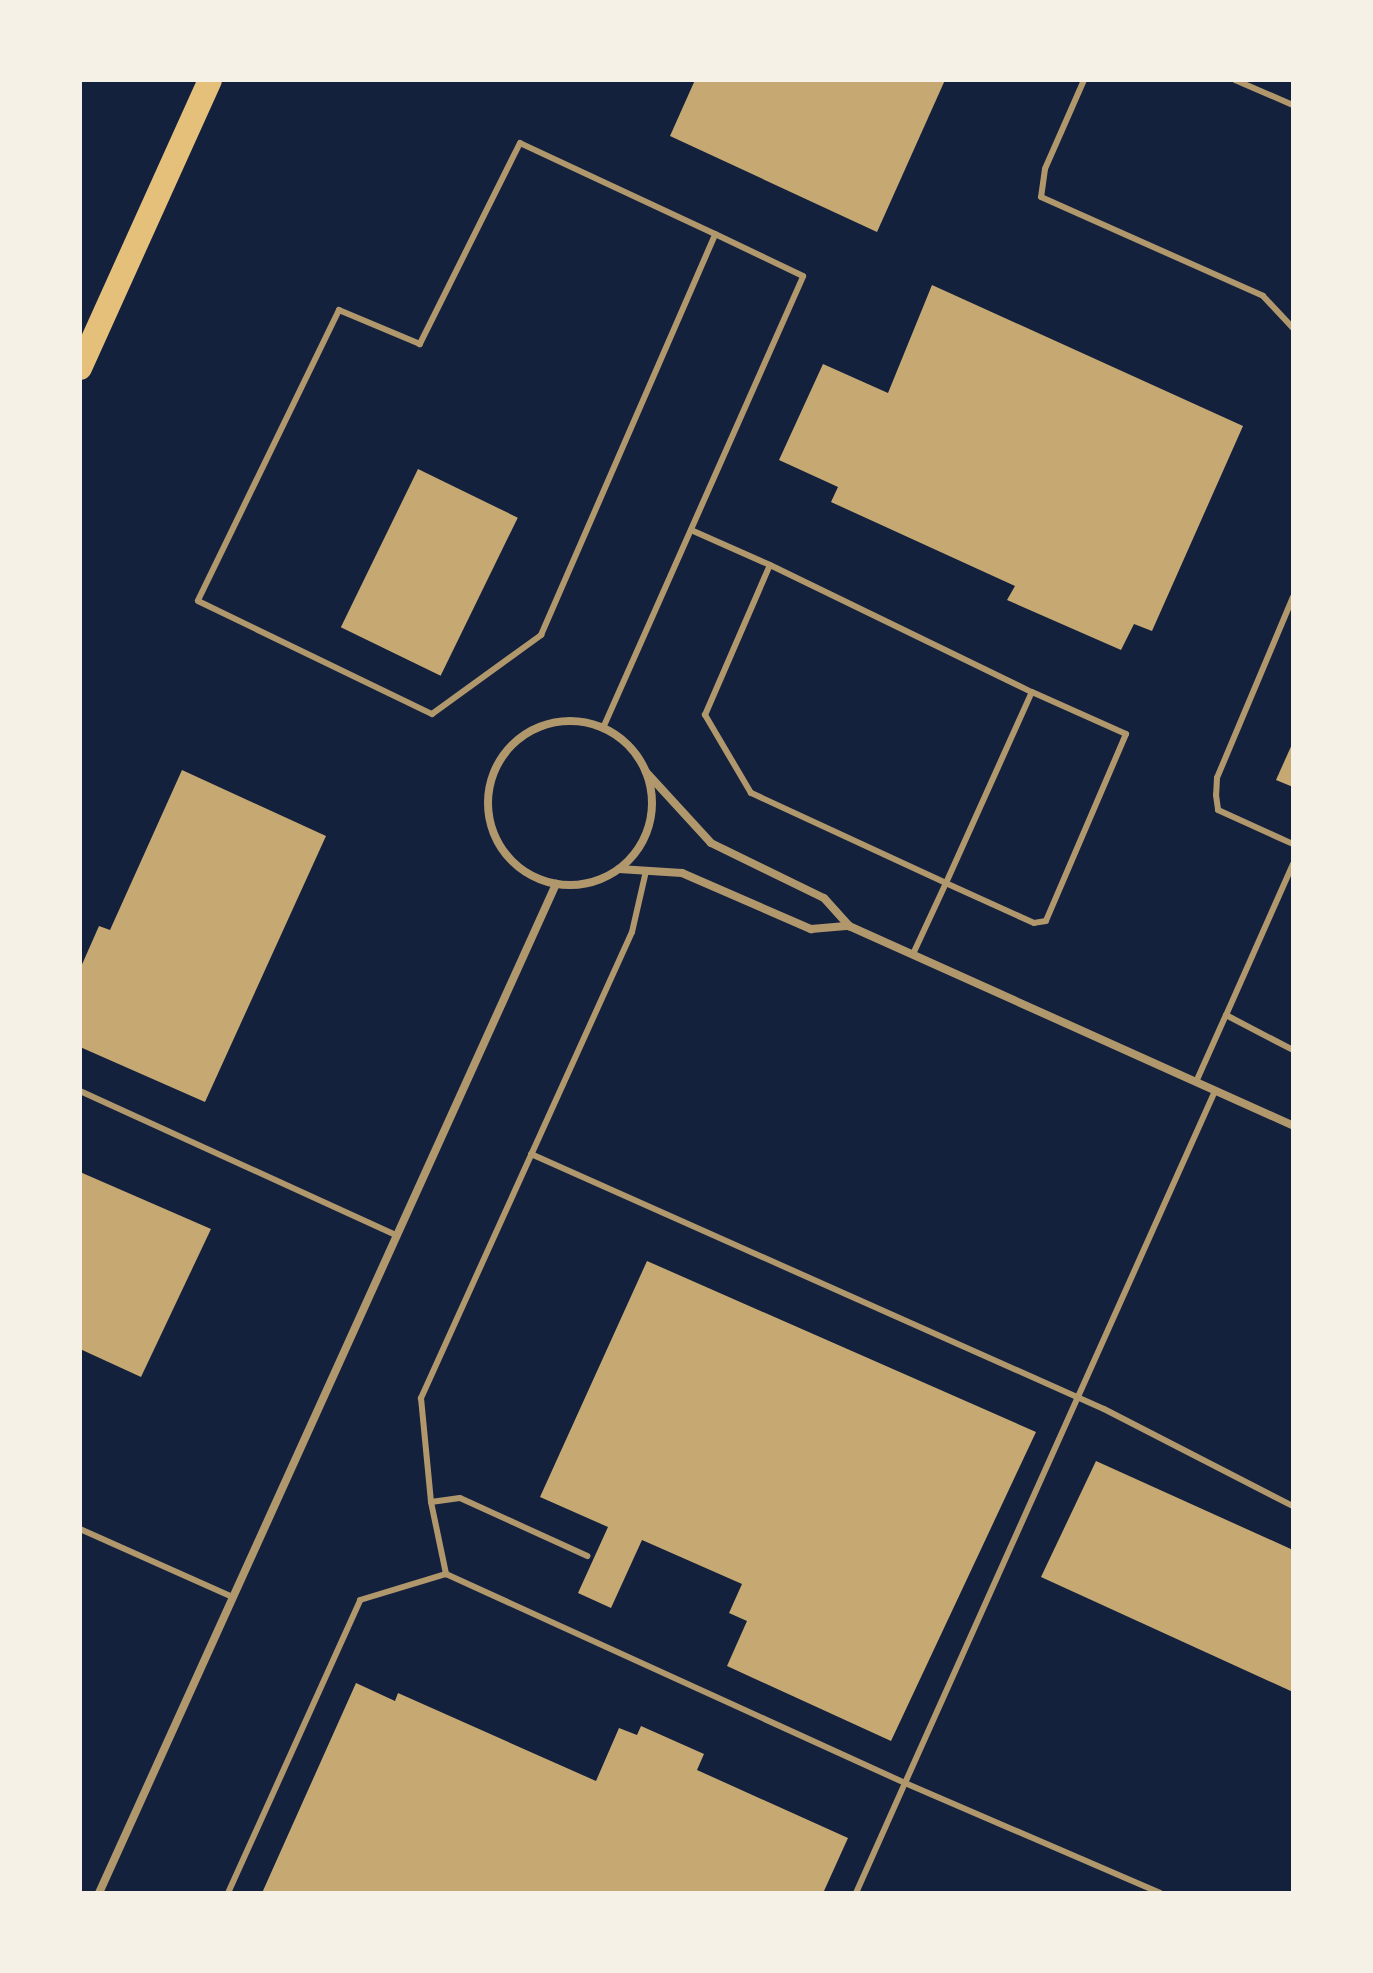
<!DOCTYPE html>
<style>
body{margin:0}
#map{position:relative;width:1373px;height:1973px;overflow:hidden;background:#14213d;font-family:Poppins,sans-serif}
div>[style]{position:absolute}
.building>*{inset:0;background:#c6a872;transform-origin:0 0}
.service>*{height:6px;margin:-3px;padding:0 3px;transform-origin:3px;border-radius:3px;background:#b1986c}
.minor>*{height:8px;margin:-4px;padding:0 4px;transform-origin:4px;border-radius:4px;background:#b1986c}
.minor>.ring{margin:-4px;padding:0;box-sizing:content-box;background:none;border:8px solid #b1986c;border-radius:50%}
.motorway>*{height:24px;margin:-12px;padding:0 12px;transform-origin:12px;border-radius:12px;background:#e5c07b}
span{translate:-50% -50%;white-space:nowrap;text-align:center;line-height:1.15;-webkit-text-stroke:6px #f6f1e7;paint-order:stroke}
.frame{position:absolute;inset:0;border:82px solid #f6f1e7;pointer-events:none}
</style>
<div id="map">
<div class="building">
<i style="clip-path:polygon(695px 80px,945px 80px,877px 232px,670px 136px)"></i>
<i style="clip-path:polygon(932px 285px,1243px 426px,1152px 631px,1134px 624px,1121px 650px,1007px 600px,1015px 586px,831px 502px,838px 487px,779px 460px,823px 364px,888px 393px)"></i>
<i style="left:418px;top:469px;width:111px;height:176px;rotate:26deg"></i>
<i style="clip-path:polygon(1293px 742px,1293px 787px,1276px 780px)"></i>
<i style="clip-path:polygon(182px 770px,326px 836px,205px 1102px,80px 1047px,80px 969px,99px 926px,110px 930px)"></i>
<i style="clip-path:polygon(80px 1172px,211px 1229px,141px 1377px,80px 1349px)"></i>
<i style="clip-path:polygon(647px 1261px,1036px 1432px,891px 1741px,727px 1666px,747px 1621px,729px 1613px,742px 1584px,642px 1540px,611px 1608px,578px 1593px,608px 1527px,540px 1497px)"></i>
<i style="clip-path:polygon(1096px 1461px,1293px 1550px,1293px 1692px,1041px 1577px)"></i>
<i style="clip-path:polygon(356px 1683px,395px 1701px,398px 1693px,596px 1781px,619px 1728px,637px 1735px,641px 1726px,704px 1754px,697px 1770px,848px 1838px,824px 1891px,830px 1893px,262px 1893px)"></i>
</div>
<div class="service">
<i style="left:1084px;top:80px;width:97px;rotate:113.7deg"></i>
<i style="left:1045px;top:169px;width:28px;rotate:98deg"></i>
<i style="left:1041px;top:197px;width:243px;rotate:24deg"></i>
<i style="left:1263px;top:296px;width:44px;rotate:46.8deg"></i>
<i style="left:1235px;top:80px;width:63px;rotate:23.3deg"></i>
<i style="left:691px;top:530px;width:86px;rotate:23.9deg"></i>
<i style="left:1293px;top:597px;width:196px;rotate:112.8deg"></i>
<i style="left:1217px;top:778px;width:17px;rotate:93deg"></i>
<i style="left:1216px;top:795px;width:15px;rotate:82deg"></i>
<i style="left:1218px;top:810px;width:82px;rotate:24.4deg"></i>
<i style="left:603px;top:728px;width:494px;rotate:-66.1deg"></i>
<i style="left:803px;top:276px;width:98px;rotate:-154.5deg"></i>
<i style="left:715px;top:234px;width:215px;rotate:-155deg"></i>
<i style="left:520px;top:143px;width:225px;rotate:116.5deg"></i>
<i style="left:420px;top:344px;width:88px;rotate:-157.2deg"></i>
<i style="left:339px;top:310px;width:323px;rotate:115.9deg"></i>
<i style="left:198px;top:601px;width:260px;rotate:25.8deg"></i>
<i style="left:432px;top:714px;width:135px;rotate:-35.9deg"></i>
<i style="left:541px;top:635px;width:437px;rotate:-66.5deg"></i>
<i style="left:1293px;top:864px;width:165px;rotate:113.9deg"></i>
<i style="left:1226px;top:1015px;width:76px;rotate:27.6deg"></i>
<i style="left:646px;top:871px;width:63px;rotate:102.9deg"></i>
<i style="left:632px;top:932px;width:512px;rotate:114.36deg"></i>
<i style="left:421px;top:1398px;width:104px;rotate:84.5deg"></i>
<i style="left:431px;top:1502px;width:74px;rotate:78.2deg"></i>
<i style="left:446px;top:1574px;width:504px;rotate:24.48deg"></i>
<i style="left:905px;top:1783px;width:758px;rotate:-65.87deg"></i>
<i style="left:913px;top:954px;width:78px;rotate:-65.1deg"></i>
<i style="left:946px;top:883px;width:209px;rotate:-65.8deg"></i>
<i style="left:1032px;top:692px;width:103px;rotate:24.1deg"></i>
<i style="left:1126px;top:734px;width:203px;rotate:113.2deg"></i>
<i style="left:1046px;top:921px;width:12px;rotate:171deg"></i>
<i style="left:1034px;top:923px;width:97px;rotate:-155.6deg"></i>
<i style="left:946px;top:883px;width:215px;rotate:-155.2deg"></i>
<i style="left:751px;top:793px;width:91px;rotate:-120.5deg"></i>
<i style="left:705px;top:715px;width:163px;rotate:-66.6deg"></i>
<i style="left:770px;top:565px;width:291px;rotate:25.9deg"></i>
<i style="left:1196px;top:1082px;width:73px;rotate:-65.9deg"></i>
<i style="left:80px;top:1091px;width:347px;rotate:24.5deg"></i>
<i style="left:531px;top:1154px;width:627px;rotate:23.99deg"></i>
<i style="left:1104px;top:1409px;width:212px;rotate:27.2deg"></i>
<i style="left:431px;top:1502px;width:29px;rotate:-8deg"></i>
<i style="left:460px;top:1498px;width:140px;rotate:24.5deg"></i>
<i style="left:80px;top:1529px;width:167px;rotate:24deg"></i>
<i style="left:228px;top:1893px;width:321px;rotate:-65.7deg"></i>
<i style="left:360px;top:1600px;width:90px;rotate:-16.8deg"></i>
<i style="left:856px;top:1893px;width:120px;rotate:-66deg"></i>
<i style="left:905px;top:1783px;width:278px;rotate:23.3deg"></i>
</div>
<div class="minor">
<i class="ring" style="left:488px;top:721px;width:156px;height:156px"></i>
<i style="left:646px;top:772px;width:96px;rotate:47.5deg"></i>
<i style="left:711px;top:843px;width:126px;rotate:26deg"></i>
<i style="left:824px;top:898px;width:38px;rotate:48deg"></i>
<i style="left:849px;top:926px;width:487px;rotate:24.2deg"></i>
<i style="left:619px;top:869px;width:63px;rotate:3.6deg"></i>
<i style="left:682px;top:873px;width:141px;rotate:23.5deg"></i>
<i style="left:811px;top:929px;width:38px;rotate:-5deg"></i>
<i style="left:99px;top:1893px;width:1108px;rotate:-65.63deg"></i>
</div>
<div class="motorway">
<i style="left:80px;top:368px;width:316px;rotate:-65.7deg"></i>
</div>
<div class="frame"></div>
</div>
